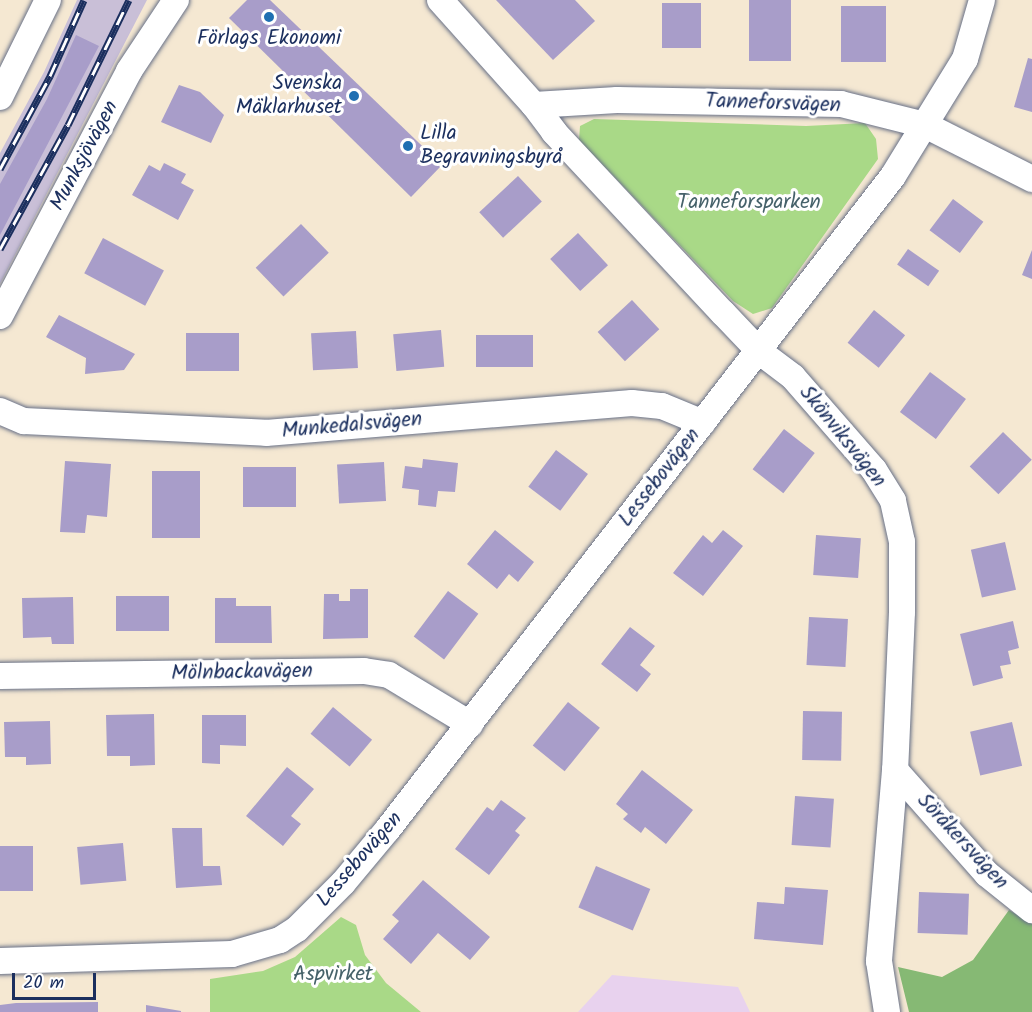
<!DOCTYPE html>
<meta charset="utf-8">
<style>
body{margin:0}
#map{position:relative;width:1032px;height:1012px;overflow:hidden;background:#f5e8d2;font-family:Kalam,sans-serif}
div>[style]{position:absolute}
.built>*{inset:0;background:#e8d2ee}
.industrial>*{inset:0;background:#c9bfd7}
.green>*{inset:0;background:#a9d987}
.forest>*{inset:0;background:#86b974}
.building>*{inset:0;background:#a89dc9;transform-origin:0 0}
.roads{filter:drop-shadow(0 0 2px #677087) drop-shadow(0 0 2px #677087)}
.minor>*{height:26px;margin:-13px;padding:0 13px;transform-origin:13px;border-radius:13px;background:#fff}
.rail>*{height:7px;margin-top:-3.5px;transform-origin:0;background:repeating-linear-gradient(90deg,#fff 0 14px,#1b2f5e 0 28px);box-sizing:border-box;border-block:2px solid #1b2f5e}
.dots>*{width:16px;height:16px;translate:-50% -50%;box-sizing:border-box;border:3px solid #fff;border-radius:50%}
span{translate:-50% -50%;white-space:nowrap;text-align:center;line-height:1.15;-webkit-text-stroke:6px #fff;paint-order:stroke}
.poi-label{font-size:21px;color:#1b2f5e}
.right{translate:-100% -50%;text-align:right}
.left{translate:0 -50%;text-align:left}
.street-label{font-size:21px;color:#1b2f5e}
.park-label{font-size:21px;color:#46626a}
.scale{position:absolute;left:12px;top:973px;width:84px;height:27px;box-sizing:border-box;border:3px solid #1b2f5e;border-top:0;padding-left:8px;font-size:18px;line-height:21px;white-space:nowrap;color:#1b2f5e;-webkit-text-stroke:4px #fff;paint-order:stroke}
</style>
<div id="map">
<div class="built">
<i style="clip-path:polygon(612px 975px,738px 987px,750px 1012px,578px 1012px)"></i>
</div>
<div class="industrial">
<i style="clip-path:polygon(77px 0,147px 0,0 284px,0 153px,44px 72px)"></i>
</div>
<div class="green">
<i style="clip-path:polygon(594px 119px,806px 126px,865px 123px,876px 139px,878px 159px,772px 308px,753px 314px,733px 301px,579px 140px,580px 126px)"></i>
<i style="clip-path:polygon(341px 917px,356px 925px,365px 955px,386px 983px,421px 1012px,210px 1012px,210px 979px,263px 971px,295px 957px)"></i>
</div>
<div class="forest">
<i style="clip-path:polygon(1009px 910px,1032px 924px,1032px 1012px,909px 1012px,898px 967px,942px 977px,973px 960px)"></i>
</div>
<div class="building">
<i style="clip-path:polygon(247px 0,270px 0,442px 165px,411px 197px,229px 18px)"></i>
<i style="clip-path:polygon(496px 0,575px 0,595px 21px,553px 60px)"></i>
<i style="left:749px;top:0;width:42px;height:61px"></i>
<i style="left:662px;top:3px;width:39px;height:45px"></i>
<i style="left:841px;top:6px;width:45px;height:56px"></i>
<i style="clip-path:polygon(76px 35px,99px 46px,0 235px,0 184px,47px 99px)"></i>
<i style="clip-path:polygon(1028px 58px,1032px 59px,1032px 112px,1014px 107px)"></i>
<i style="clip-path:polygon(179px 85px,200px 92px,224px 115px,211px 143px,161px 122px)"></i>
<i style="clip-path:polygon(164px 163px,186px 174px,181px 183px,194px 190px,178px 220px,132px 195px,149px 165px,160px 171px)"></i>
<i style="left:518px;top:176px;width:35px;height:53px;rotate:47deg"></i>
<i style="left:953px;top:199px;width:38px;height:39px;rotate:37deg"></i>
<i style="left:301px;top:224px;width:40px;height:63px;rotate:46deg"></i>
<i style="left:578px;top:233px;width:44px;height:38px;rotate:47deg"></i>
<i style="left:103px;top:238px;width:69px;height:40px;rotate:28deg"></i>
<i style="left:908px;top:249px;width:38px;height:19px;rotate:35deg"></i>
<i style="clip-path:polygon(1032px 250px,1032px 279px,1022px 275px)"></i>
<i style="left:632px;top:300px;width:40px;height:47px;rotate:47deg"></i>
<i style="left:874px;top:310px;width:40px;height:42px;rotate:39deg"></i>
<i style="clip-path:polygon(59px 315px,135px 354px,124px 370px,85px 374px,86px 358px,46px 337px)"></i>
<i style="left:441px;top:330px;width:37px;height:48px;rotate:85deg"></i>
<i style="left:356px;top:331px;width:37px;height:45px;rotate:87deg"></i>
<i style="left:186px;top:333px;width:53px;height:38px"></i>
<i style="left:476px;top:335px;width:57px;height:32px"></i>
<i style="left:930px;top:372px;width:45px;height:50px;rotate:37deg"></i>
<i style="left:784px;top:429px;width:39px;height:51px;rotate:38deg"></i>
<i style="left:1003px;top:432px;width:40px;height:48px;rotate:44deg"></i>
<i style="left:556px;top:450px;width:40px;height:46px;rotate:37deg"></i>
<i style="clip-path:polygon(423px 459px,458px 463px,455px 492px,438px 491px,436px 507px,418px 505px,419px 490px,402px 488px,405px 466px,422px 468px)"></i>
<i style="clip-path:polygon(65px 461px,111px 464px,107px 517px,87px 515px,85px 533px,60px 532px)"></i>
<i style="left:384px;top:462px;width:39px;height:47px;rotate:87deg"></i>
<i style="left:243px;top:467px;width:53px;height:40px"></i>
<i style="left:152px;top:471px;width:48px;height:67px"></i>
<i style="clip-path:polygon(495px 530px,534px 562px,518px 582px,509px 574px,497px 589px,467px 564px)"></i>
<i style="clip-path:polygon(723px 530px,743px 546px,703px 596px,673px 573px,703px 535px,712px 543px)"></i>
<i style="left:816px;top:535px;width:45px;height:40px;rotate:4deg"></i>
<i style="left:1005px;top:542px;width:49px;height:35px;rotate:77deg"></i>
<i style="clip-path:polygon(350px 589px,368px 589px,368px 638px,323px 639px,324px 594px,339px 594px,339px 601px,350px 601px)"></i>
<i style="left:448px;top:591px;width:38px;height:57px;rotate:37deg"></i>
<i style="left:169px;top:596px;width:35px;height:53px;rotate:90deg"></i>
<i style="clip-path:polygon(73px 597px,74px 644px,52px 644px,51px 637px,23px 638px,22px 598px)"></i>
<i style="clip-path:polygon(215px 598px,236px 598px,236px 606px,271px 606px,272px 643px,215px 643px)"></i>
<i style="left:809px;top:617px;width:39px;height:48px;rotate:3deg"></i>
<i style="clip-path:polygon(1013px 621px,1019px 648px,1008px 651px,1011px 664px,1000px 666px,1003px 678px,973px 686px,960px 634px)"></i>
<i style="clip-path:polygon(630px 627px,655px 646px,640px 665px,651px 674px,637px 692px,601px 664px)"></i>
<i style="left:568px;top:702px;width:41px;height:56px;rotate:39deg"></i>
<i style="left:333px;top:707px;width:51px;height:35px;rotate:40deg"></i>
<i style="left:803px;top:711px;width:39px;height:49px;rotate:1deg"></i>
<i style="clip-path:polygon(154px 714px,155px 765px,130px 766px,130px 756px,107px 756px,106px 715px)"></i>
<i style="clip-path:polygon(202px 715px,246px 715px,246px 746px,220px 745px,220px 764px,202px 763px)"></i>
<i style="clip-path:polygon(50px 721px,51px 764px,26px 765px,26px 757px,5px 757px,4px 722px)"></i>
<i style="left:1012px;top:722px;width:45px;height:43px;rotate:77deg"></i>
<i style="clip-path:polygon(287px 767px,314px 789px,291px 816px,301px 824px,283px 846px,246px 816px)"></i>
<i style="clip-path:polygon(642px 770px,693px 810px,666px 844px,645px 827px,641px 833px,623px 819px,628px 814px,616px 804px)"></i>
<i style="left:795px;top:796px;width:39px;height:49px;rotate:4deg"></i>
<i style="clip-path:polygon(501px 800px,526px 818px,515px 831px,520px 835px,489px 875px,455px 849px,487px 807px,493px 811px)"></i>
<i style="clip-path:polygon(172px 828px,202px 828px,203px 866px,220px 866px,222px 885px,176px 888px)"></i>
<i style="left:123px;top:843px;width:38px;height:46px;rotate:85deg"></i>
<i style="left:0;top:846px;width:33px;height:45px"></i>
<i style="left:596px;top:866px;width:59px;height:45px;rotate:23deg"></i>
<i style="clip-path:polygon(423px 880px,490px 937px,470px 960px,438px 933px,411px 964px,383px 939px,399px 921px,392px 915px)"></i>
<i style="clip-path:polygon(785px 887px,828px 890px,823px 945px,754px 939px,757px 902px,784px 904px)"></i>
<i style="left:919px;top:892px;width:50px;height:41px;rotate:2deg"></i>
<i style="clip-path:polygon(98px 1002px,98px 1012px,0 1012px,0 1005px,16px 1003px)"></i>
<i style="clip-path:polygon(146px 1005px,181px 1011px,181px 1012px,146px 1012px)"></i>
</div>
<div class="roads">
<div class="minor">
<i style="left:440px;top:0;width:141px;rotate:48.2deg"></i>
<i style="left:534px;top:105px;width:34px;rotate:53deg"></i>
<i style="left:554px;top:132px;width:248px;rotate:47deg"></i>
<i style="left:723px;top:313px;width:54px;rotate:46.5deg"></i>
<i style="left:760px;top:352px;width:41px;rotate:37.1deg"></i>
<i style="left:793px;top:377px;width:123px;rotate:48.9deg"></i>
<i style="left:874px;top:470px;width:36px;rotate:58deg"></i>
<i style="left:893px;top:501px;width:42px;rotate:77.6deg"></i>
<i style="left:902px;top:542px;width:70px;rotate:90deg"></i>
<i style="left:902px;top:612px;width:158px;rotate:92.5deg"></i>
<i style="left:895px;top:770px;width:192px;rotate:94.8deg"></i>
<i style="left:879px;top:961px;width:52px;rotate:81.1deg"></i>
<i style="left:0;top:97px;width:108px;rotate:-63.7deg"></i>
<i style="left:534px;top:105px;width:83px;rotate:-3.4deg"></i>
<i style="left:617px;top:100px;width:224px;rotate:1deg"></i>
<i style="left:841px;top:104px;width:87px;rotate:14deg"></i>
<i style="left:925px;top:125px;width:120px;rotate:26.8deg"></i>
<i style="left:0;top:316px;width:277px;rotate:-62.2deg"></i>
<i style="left:129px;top:71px;width:85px;rotate:-56.5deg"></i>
<i style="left:0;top:411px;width:26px;rotate:23deg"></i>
<i style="left:24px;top:421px;width:242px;rotate:2.8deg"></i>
<i style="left:266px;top:433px;width:367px;rotate:-4.7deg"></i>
<i style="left:632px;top:403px;width:30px;rotate:6deg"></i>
<i style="left:662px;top:406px;width:44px;rotate:22.5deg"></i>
<i style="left:0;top:676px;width:364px;rotate:-0.8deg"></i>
<i style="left:364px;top:671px;width:25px;rotate:9deg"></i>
<i style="left:389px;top:675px;width:95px;rotate:31.2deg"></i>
<i style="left:895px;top:770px;width:139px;rotate:48.5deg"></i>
<i style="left:987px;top:874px;width:58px;rotate:38.7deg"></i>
<i style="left:0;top:961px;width:232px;rotate:-1.7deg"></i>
<i style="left:232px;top:954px;width:50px;rotate:-16.3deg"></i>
<i style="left:280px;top:940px;width:20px;rotate:-33deg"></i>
<i style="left:297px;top:929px;width:65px;rotate:-45deg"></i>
<i style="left:343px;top:883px;width:70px;rotate:-50.2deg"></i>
<i style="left:388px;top:829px;width:825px;rotate:-52.28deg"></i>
<i style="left:893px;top:176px;width:137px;rotate:-58.4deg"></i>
<i style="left:965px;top:59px;width:61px;rotate:-73.9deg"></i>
</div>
</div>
<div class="rail">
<i style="left:0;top:169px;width:106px;rotate:-61.7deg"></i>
<i style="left:50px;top:76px;width:83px;rotate:-65.9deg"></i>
<i style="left:0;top:249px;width:141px;rotate:-61.3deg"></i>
<i style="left:68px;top:125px;width:139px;rotate:-64deg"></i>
</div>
<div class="dots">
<i style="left:269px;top:17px;background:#1f6fb2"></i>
<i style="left:354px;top:96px;background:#1f6fb2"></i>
<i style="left:408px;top:146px;background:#1f6fb2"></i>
</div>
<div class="poi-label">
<span style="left:269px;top:39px">Förlags Ekonomi</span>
<span class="right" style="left:342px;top:96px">Svenska<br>Mäklarhuset</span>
<span class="left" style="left:420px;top:146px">Lilla<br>Begravningsbyrå</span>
</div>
<div class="street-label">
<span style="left:773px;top:104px;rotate:2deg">Tanneforsvägen</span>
<span style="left:85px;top:156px;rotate:-62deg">Munksjövägen</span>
<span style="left:352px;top:426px;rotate:-5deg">Munkedalsvägen</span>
<span style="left:842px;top:437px;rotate:51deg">Skönviksvägen</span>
<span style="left:660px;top:478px;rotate:-52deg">Lessebovägen</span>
<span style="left:242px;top:673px;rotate:-1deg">Mölnbackavägen</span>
<span style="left:962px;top:842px;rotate:47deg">Söråkersvägen</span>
<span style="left:360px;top:860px;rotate:-49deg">Lessebovägen</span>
</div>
<div class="park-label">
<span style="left:749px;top:203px">Tanneforsparken</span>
<span style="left:333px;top:975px">Aspvirket</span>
</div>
<div class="scale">20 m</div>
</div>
